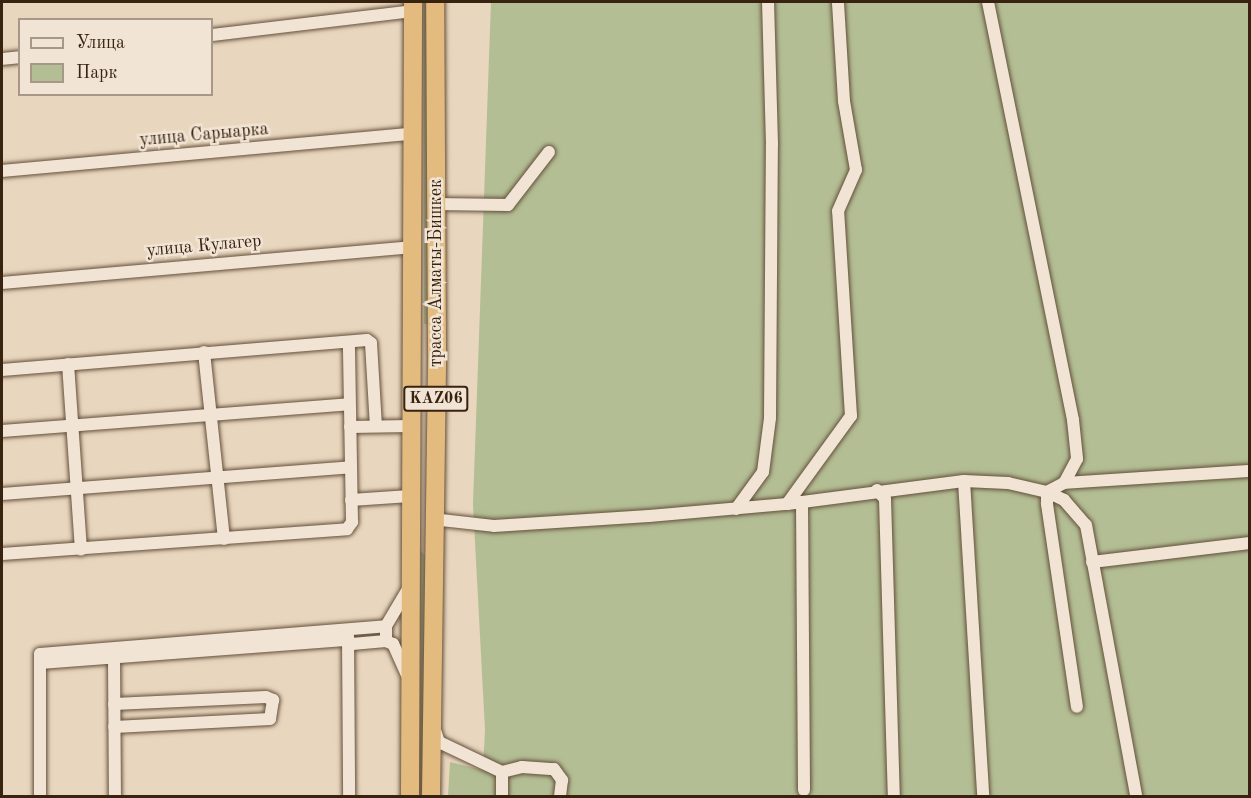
<!DOCTYPE html>
<meta charset="utf-8">
<style>
body{margin:0}
#map{position:relative;width:1251px;height:798px;overflow:hidden;background:#e9d6be;font-family:"Old Standard TT",serif}
div>[style]{position:absolute}
.green>*{inset:0;background:#b3be94;transform-origin:0 0}
.roads{filter:drop-shadow(0 0 2px #64503b) drop-shadow(0 0 2px #64503b)}
.minor>*{height:12px;margin:-6px;padding:0 6px;transform-origin:6px;border-radius:6px;background:#f1e4d5}
.highway>*{height:18px;margin:-9px;padding:0 9px;transform-origin:9px;border-radius:9px;background:#e4bb7f}
span{translate:-50% -50%;white-space:nowrap;text-align:center;line-height:1.15;-webkit-text-stroke:5px #f1e4d5;paint-order:stroke}
.shield-label span{padding:2px 4px;background:#f1e4d5;border:2px solid;border-radius:4px;-webkit-text-stroke-width:0}
.shield-label{font-size:16px;color:#37230f;font-weight:700}
.street-label{font-size:18px;color:#37230f}
.frame{position:absolute;inset:0;border:3px solid #37230f;pointer-events:none}
.legend{position:absolute;left:18px;top:18px;width:195px;height:78px;box-sizing:border-box;background:#f1e4d5;border:2px solid #a79786;margin:0;padding:8px 10px;list-style:none;font-size:18px;color:#37230f}
.legend li{display:flex;align-items:center;gap:12px;height:30px}
.legend b{width:30px;border:2px solid #a79786}
</style>
<div id="map">
<div class="green">
<i style="left:424px;top:2px;width:7px;height:322px"></i>
<i style="clip-path:polygon(491px 2px,1249px 2px,1249px 796px,448px 796px,450px 762px,483px 770px,485px 730px,473px 504px)"></i>
<i style="clip-path:polygon(420px 550px,425px 555px,425px 796px,419px 796px)"></i>
</div>
<div class="roads">
<div class="minor">
<i style="left:988px;top:2px;width:427px;rotate:78.5deg"></i>
<i style="left:1073px;top:420px;width:39px;rotate:84deg"></i>
<i style="left:1077px;top:459px;width:27px;rotate:118deg"></i>
<i style="left:1064px;top:483px;width:19px;rotate:152deg"></i>
<i style="left:1047px;top:492px;width:12px;rotate:90deg"></i>
<i style="left:1047px;top:504px;width:205px;rotate:81.6deg"></i>
<i style="left:212px;top:35px;width:202px;rotate:-6.8deg"></i>
<i style="left:2px;top:59px;width:18px;rotate:-6deg"></i>
<i style="left:2px;top:171px;width:410px;rotate:-5.2deg"></i>
<i style="left:436px;top:204px;width:72px;rotate:0.8deg"></i>
<i style="left:508px;top:205px;width:67px;rotate:-52.3deg"></i>
<i style="left:2px;top:283px;width:410px;rotate:-5deg"></i>
<i style="left:204px;top:352px;width:188px;rotate:83.9deg"></i>
<i style="left:68px;top:364px;width:186px;rotate:86deg"></i>
<i style="left:2px;top:370px;width:366px;rotate:-4.7deg"></i>
<i style="left:367px;top:340px;width:5px;rotate:37deg"></i>
<i style="left:371px;top:343px;width:83px;rotate:86.6deg"></i>
<i style="left:350px;top:427px;width:60px;rotate:-1deg"></i>
<i style="left:2px;top:431px;width:348px;rotate:-4.4deg"></i>
<i style="left:964px;top:481px;width:316px;rotate:86.5deg"></i>
<i style="left:1064px;top:483px;width:186px;rotate:-3.7deg"></i>
<i style="left:877px;top:490px;width:12px;rotate:48deg"></i>
<i style="left:885px;top:499px;width:297px;rotate:88.3deg"></i>
<i style="left:2px;top:494px;width:350px;rotate:-4.4deg"></i>
<i style="left:351px;top:500px;width:59px;rotate:-3.9deg"></i>
<i style="left:802px;top:502px;width:288px;rotate:89.6deg"></i>
<i style="left:787px;top:504px;width:109px;rotate:-54deg"></i>
<i style="left:851px;top:416px;width:205px;rotate:-93.6deg"></i>
<i style="left:838px;top:211px;width:45px;rotate:-66.3deg"></i>
<i style="left:856px;top:170px;width:70px;rotate:-99.9deg"></i>
<i style="left:844px;top:101px;width:99px;rotate:-93.5deg"></i>
<i style="left:736px;top:509px;width:46px;rotate:-53.9deg"></i>
<i style="left:763px;top:472px;width:54px;rotate:-82.6deg"></i>
<i style="left:770px;top:418px;width:274px;rotate:-89.6deg"></i>
<i style="left:772px;top:144px;width:142px;rotate:-91.6deg"></i>
<i style="left:432px;top:519px;width:62px;rotate:6.4deg"></i>
<i style="left:494px;top:526px;width:155px;rotate:-3.7deg"></i>
<i style="left:649px;top:516px;width:139px;rotate:-5deg"></i>
<i style="left:787px;top:504px;width:178px;rotate:-7.4deg"></i>
<i style="left:964px;top:481px;width:44px;rotate:2.6deg"></i>
<i style="left:1008px;top:483px;width:40px;rotate:13deg"></i>
<i style="left:1047px;top:492px;width:19px;rotate:25deg"></i>
<i style="left:1064px;top:500px;width:33px;rotate:49deg"></i>
<i style="left:1086px;top:525px;width:276px;rotate:79.5deg"></i>
<i style="left:2px;top:554px;width:346px;rotate:-4.1deg"></i>
<i style="left:347px;top:529px;width:9px;rotate:-54deg"></i>
<i style="left:352px;top:522px;width:179px;rotate:-91deg"></i>
<i style="left:1092px;top:562px;width:159px;rotate:-6.9deg"></i>
<i style="left:348px;top:636px;width:160px;rotate:89.6deg"></i>
<i style="left:114px;top:659px;width:137px;rotate:89.6deg"></i>
<i style="left:40px;top:663px;width:309px;rotate:-4.3deg"></i>
<i style="left:348px;top:640px;width:6px;rotate:45deg"></i>
<i style="left:352px;top:644px;width:34px;rotate:-5deg"></i>
<i style="left:407px;top:675px;width:34px;rotate:-114deg"></i>
<i style="left:393px;top:644px;width:8px;rotate:-157deg"></i>
<i style="left:386px;top:641px;width:15px;rotate:-90deg"></i>
<i style="left:386px;top:626px;width:43px;rotate:-59.3deg"></i>
<i style="left:114px;top:704px;width:152px;rotate:-2.6deg"></i>
<i style="left:266px;top:697px;width:8px;rotate:23deg"></i>
<i style="left:273px;top:700px;width:19px;rotate:99deg"></i>
<i style="left:270px;top:719px;width:156px;rotate:177.1deg"></i>
<i style="left:435px;top:730px;width:13px;rotate:72deg"></i>
<i style="left:439px;top:742px;width:70px;rotate:25.5deg"></i>
<i style="left:502px;top:772px;width:24px;rotate:90deg"></i>
<i style="left:502px;top:772px;width:21px;rotate:-14deg"></i>
<i style="left:522px;top:767px;width:32px;rotate:4deg"></i>
<i style="left:554px;top:769px;width:14px;rotate:54deg"></i>
<i style="left:562px;top:780px;width:16px;rotate:97deg"></i>
<i style="left:40px;top:796px;width:142px;rotate:-90deg"></i>
<i style="left:40px;top:654px;width:347px;rotate:-4.6deg"></i>
</div>
<div class="highway">
<i style="left:410px;top:796px;width:794px;rotate:-89.78deg"></i>
<i style="left:431px;top:796px;width:444px;rotate:-89.2deg"></i>
<i style="left:437px;top:352px;width:350px;rotate:-90.3deg"></i>
</div>
</div>
<div class="shield-label">
<span style="left:436px;top:399px">KАZ06</span>
</div>
<div class="street-label">
<span style="left:204px;top:135px;rotate:-5deg">улица Сарыарка</span>
<span style="left:204px;top:246px;rotate:-5deg">улица Кулагер</span>
<span style="left:436px;top:273px;rotate:-90deg">трасса Алматы-Бишкек</span>
</div>
<div class="frame"></div>
<ul class="legend">
<li><b style="height:8px;background:#f1e4d5"></b>Улица</li>
<li><b style="height:16px;background:#b3be94"></b>Парк</li>
</ul>
</div>
